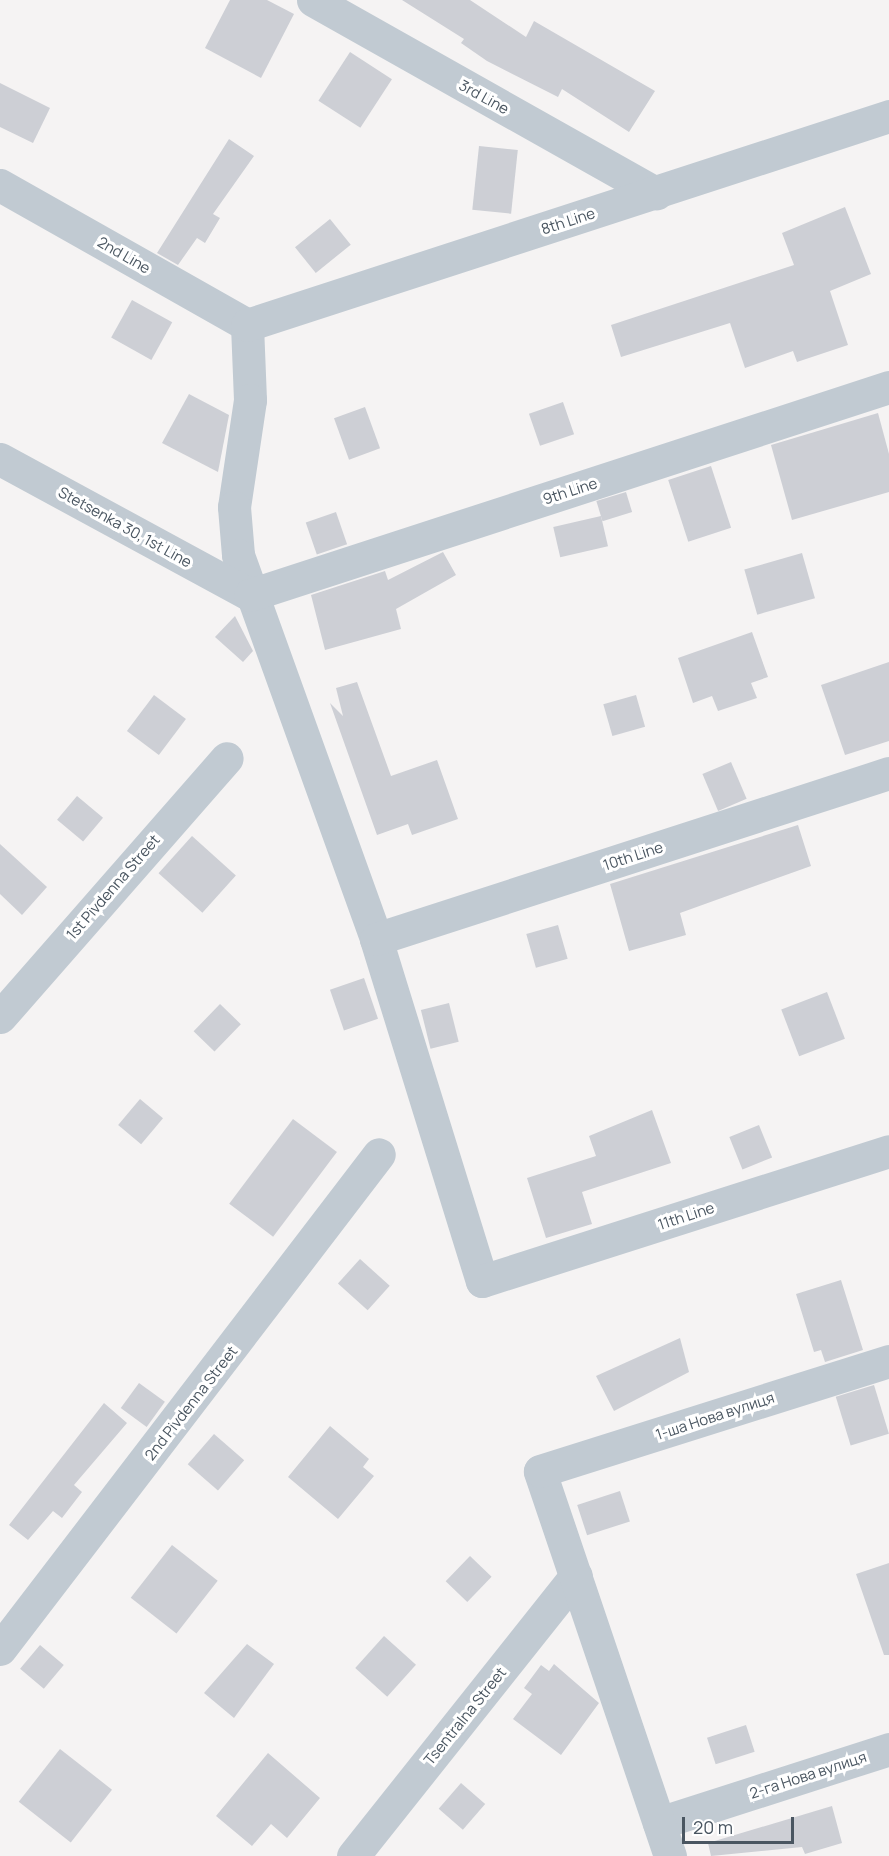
<!DOCTYPE html>
<meta charset="utf-8">
<style>
body{margin:0}
#map{position:relative;width:889px;height:1856px;overflow:hidden;background:#f5f3f3;font-family:Manrope,sans-serif}
div>[style]{position:absolute}
.building>*{inset:0;background:#cdcfd5;transform-origin:0 0}
.street>*{height:33px;margin:-16.5px;padding:0 16.5px;transform-origin:16.5px;border-radius:16.5px;background:#c1cad2}
span{translate:-50% -50%;white-space:nowrap;text-align:center;line-height:1.15;-webkit-text-stroke:6px #fff;paint-order:stroke}
.street-label{font-size:15px;color:#4a5661}
.scale{position:absolute;left:682px;top:1817px;width:112px;height:27px;box-sizing:border-box;border:3px solid #4a5661;border-top:0;padding-left:8px;font-size:18px;line-height:21px;white-space:nowrap;color:#4a5661;-webkit-text-stroke:4px #fff;paint-order:stroke}
</style>
<div id="map">
<div class="building">
<i style="clip-path:polygon(230px 0,267px 0,294px 14px,261px 78px,205px 48px)"></i>
<i style="clip-path:polygon(402px 0,470px 0,526px 37px,534px 21px,655px 91px,629px 132px,562px 89px,558px 97px,487px 61px,461px 43px,464px 39px)"></i>
<i style="left:350px;top:52px;width:50px;height:58px;rotate:33deg"></i>
<i style="clip-path:polygon(0 83px,50px 108px,33px 143px,0 127px)"></i>
<i style="clip-path:polygon(229px 139px,254px 156px,213px 214px,220px 218px,205px 243px,197px 238px,178px 265px,157px 253px)"></i>
<i style="left:479px;top:146px;width:39px;height:64px;rotate:6deg"></i>
<i style="clip-path:polygon(845px 207px,871px 274px,830px 291px,848px 345px,797px 362px,793px 351px,745px 368px,730px 323px,621px 357px,611px 325px,794px 265px,782px 233px)"></i>
<i style="left:330px;top:219px;width:33px;height:45px;rotate:51deg"></i>
<i style="left:132px;top:300px;width:46px;height:43px;rotate:29deg"></i>
<i style="clip-path:polygon(189px 394px,229px 415px,218px 472px,162px 443px)"></i>
<i style="left:563px;top:402px;width:34px;height:36px;rotate:71deg"></i>
<i style="left:365px;top:407px;width:44px;height:33px;rotate:70deg"></i>
<i style="clip-path:polygon(878px 413px,889px 454px,889px 492px,792px 520px,771px 445px)"></i>
<i style="left:711px;top:466px;width:65px;height:45px;rotate:72deg"></i>
<i style="left:626px;top:492px;width:21px;height:31px;rotate:73deg"></i>
<i style="left:336px;top:512px;width:34px;height:32px;rotate:71deg"></i>
<i style="left:601px;top:516px;width:31px;height:49px;rotate:77deg"></i>
<i style="clip-path:polygon(443px 552px,456px 575px,396px 609px,401px 629px,325px 650px,311px 595px,385px 571px,388px 580px)"></i>
<i style="left:802px;top:553px;width:47px;height:60px;rotate:74deg"></i>
<i style="clip-path:polygon(235px 616px,253px 651px,243px 662px,215px 637px)"></i>
<i style="clip-path:polygon(752px 632px,768px 677px,751px 683px,757px 698px,718px 711px,712px 696px,693px 703px,678px 658px)"></i>
<i style="clip-path:polygon(889px 662px,889px 741px,845px 755px,821px 685px)"></i>
<i style="clip-path:polygon(357px 682px,391px 776px,437px 760px,458px 819px,412px 835px,408px 824px,377px 835px,330px 703px,343px 716px,336px 688px)"></i>
<i style="left:154px;top:695px;width:40px;height:45px;rotate:37deg"></i>
<i style="left:636px;top:695px;width:33px;height:34px;rotate:74deg"></i>
<i style="left:731px;top:762px;width:40px;height:31px;rotate:67deg"></i>
<i style="left:77px;top:796px;width:34px;height:31px;rotate:40deg"></i>
<i style="clip-path:polygon(798px 825px,811px 866px,680px 913px,686px 935px,629px 951px,610px 884px)"></i>
<i style="left:192px;top:836px;width:59px;height:50px;rotate:42deg"></i>
<i style="clip-path:polygon(0 844px,47px 887px,22px 915px,0 894px)"></i>
<i style="left:558px;top:925px;width:35px;height:33px;rotate:74deg"></i>
<i style="left:364px;top:978px;width:43px;height:36px;rotate:71deg"></i>
<i style="left:827px;top:992px;width:50px;height:49px;rotate:69deg"></i>
<i style="left:449px;top:1003px;width:40px;height:29px;rotate:76deg"></i>
<i style="left:220px;top:1004px;width:29px;height:38px;rotate:44deg"></i>
<i style="left:140px;top:1099px;width:30px;height:34px;rotate:40deg"></i>
<i style="clip-path:polygon(652px 1110px,671px 1163px,582px 1192px,592px 1224px,546px 1238px,527px 1178px,596px 1156px,589px 1136px)"></i>
<i style="left:293px;top:1119px;width:55px;height:106px;rotate:37deg"></i>
<i style="left:759px;top:1125px;width:35px;height:32px;rotate:68deg"></i>
<i style="left:360px;top:1259px;width:40px;height:33px;rotate:42deg"></i>
<i style="clip-path:polygon(841px 1280px,863px 1350px,825px 1362px,821px 1350px,814px 1352px,796px 1294px)"></i>
<i style="clip-path:polygon(680px 1338px,689px 1372px,614px 1411px,596px 1376px)"></i>
<i style="left:139px;top:1383px;width:32px;height:31px;rotate:36deg"></i>
<i style="left:874px;top:1385px;width:51px;height:40px;rotate:73deg"></i>
<i style="clip-path:polygon(104px 1403px,127px 1423px,74px 1485px,82px 1492px,62px 1518px,53px 1511px,28px 1540px,9px 1525px)"></i>
<i style="clip-path:polygon(330px 1426px,369px 1459px,363px 1467px,374px 1476px,338px 1519px,288px 1477px)"></i>
<i style="left:214px;top:1434px;width:40px;height:40px;rotate:41deg"></i>
<i style="left:620px;top:1491px;width:32px;height:45px;rotate:72deg"></i>
<i style="left:172px;top:1545px;width:58px;height:67px;rotate:38deg"></i>
<i style="left:470px;top:1556px;width:30px;height:35px;rotate:44deg"></i>
<i style="clip-path:polygon(889px 1563px,889px 1655px,884px 1655px,856px 1574px)"></i>
<i style="left:384px;top:1636px;width:43px;height:43px;rotate:42deg"></i>
<i style="clip-path:polygon(247px 1644px,274px 1664px,234px 1718px,204px 1693px)"></i>
<i style="left:40px;top:1645px;width:31px;height:31px;rotate:40deg"></i>
<i style="clip-path:polygon(554px 1664px,599px 1703px,561px 1755px,513px 1719px,532px 1694px,524px 1688px,541px 1665px,549px 1671px)"></i>
<i style="left:746px;top:1725px;width:28px;height:41px;rotate:72deg"></i>
<i style="left:60px;top:1749px;width:66px;height:67px;rotate:38deg"></i>
<i style="clip-path:polygon(268px 1753px,320px 1798px,287px 1838px,271px 1824px,252px 1846px,216px 1816px)"></i>
<i style="left:461px;top:1783px;width:32px;height:34px;rotate:41deg"></i>
<i style="clip-path:polygon(832px 1806px,842px 1843px,805px 1854px,802px 1847px,711px 1856px,708px 1843px)"></i>
</div>
<div class="street">
<i style="left:313px;top:0;width:394px;rotate:29.4deg"></i>
<i style="left:0;top:185px;width:284px;rotate:29.5deg"></i>
<i style="left:247px;top:325px;width:75px;rotate:87.7deg"></i>
<i style="left:250px;top:400px;width:108px;rotate:98.5deg"></i>
<i style="left:234px;top:507px;width:48px;rotate:85.2deg"></i>
<i style="left:238px;top:555px;width:408px;rotate:70.2deg"></i>
<i style="left:376px;top:939px;width:358px;rotate:72.8deg"></i>
<i style="left:482px;top:1281px;width:427px;rotate:-17.7deg"></i>
<i style="left:247px;top:325px;width:675px;rotate:-18.03deg"></i>
<i style="left:0;top:459px;width:285px;rotate:28.5deg"></i>
<i style="left:250px;top:595px;width:672px;rotate:-18.03deg"></i>
<i style="left:376px;top:939px;width:539px;rotate:-17.93deg"></i>
<i style="left:0;top:1017px;width:344px;rotate:-48.8deg"></i>
<i style="left:0;top:1649px;width:623px;rotate:-52.56deg"></i>
<i style="left:659px;top:1823px;width:242px;rotate:-17.8deg"></i>
<i style="left:353px;top:1856px;width:358px;rotate:-51.5deg"></i>
<i style="left:670px;top:1856px;width:406px;rotate:-108.7deg"></i>
<i style="left:540px;top:1471px;width:366px;rotate:-17.5deg"></i>
</div>
<div class="street-label">
<span style="left:484px;top:97px;rotate:29deg">3rd Line</span>
<span style="left:568px;top:221px;rotate:-18deg">8th Line</span>
<span style="left:124px;top:255px;rotate:30deg">2nd Line</span>
<span style="left:570px;top:491px;rotate:-18deg">9th Line</span>
<span style="left:125px;top:527px;rotate:29deg">Stetsenka 30, 1st Line</span>
<span style="left:633px;top:856px;rotate:-18deg">10th Line</span>
<span style="left:113px;top:887px;rotate:-49deg">1st Pivdenna Street</span>
<span style="left:686px;top:1216px;rotate:-18deg">11th Line</span>
<span style="left:191px;top:1403px;rotate:-52deg">2nd Pivdenna Street</span>
<span style="left:715px;top:1416px;rotate:-18deg">1-ша Нова вулиця</span>
<span style="left:465px;top:1716px;rotate:-51deg">Tsentralna Street</span>
<span style="left:808px;top:1775px;rotate:-18deg">2-га Нова вулиця</span>
</div>
<div class="scale">20 m</div>
</div>
